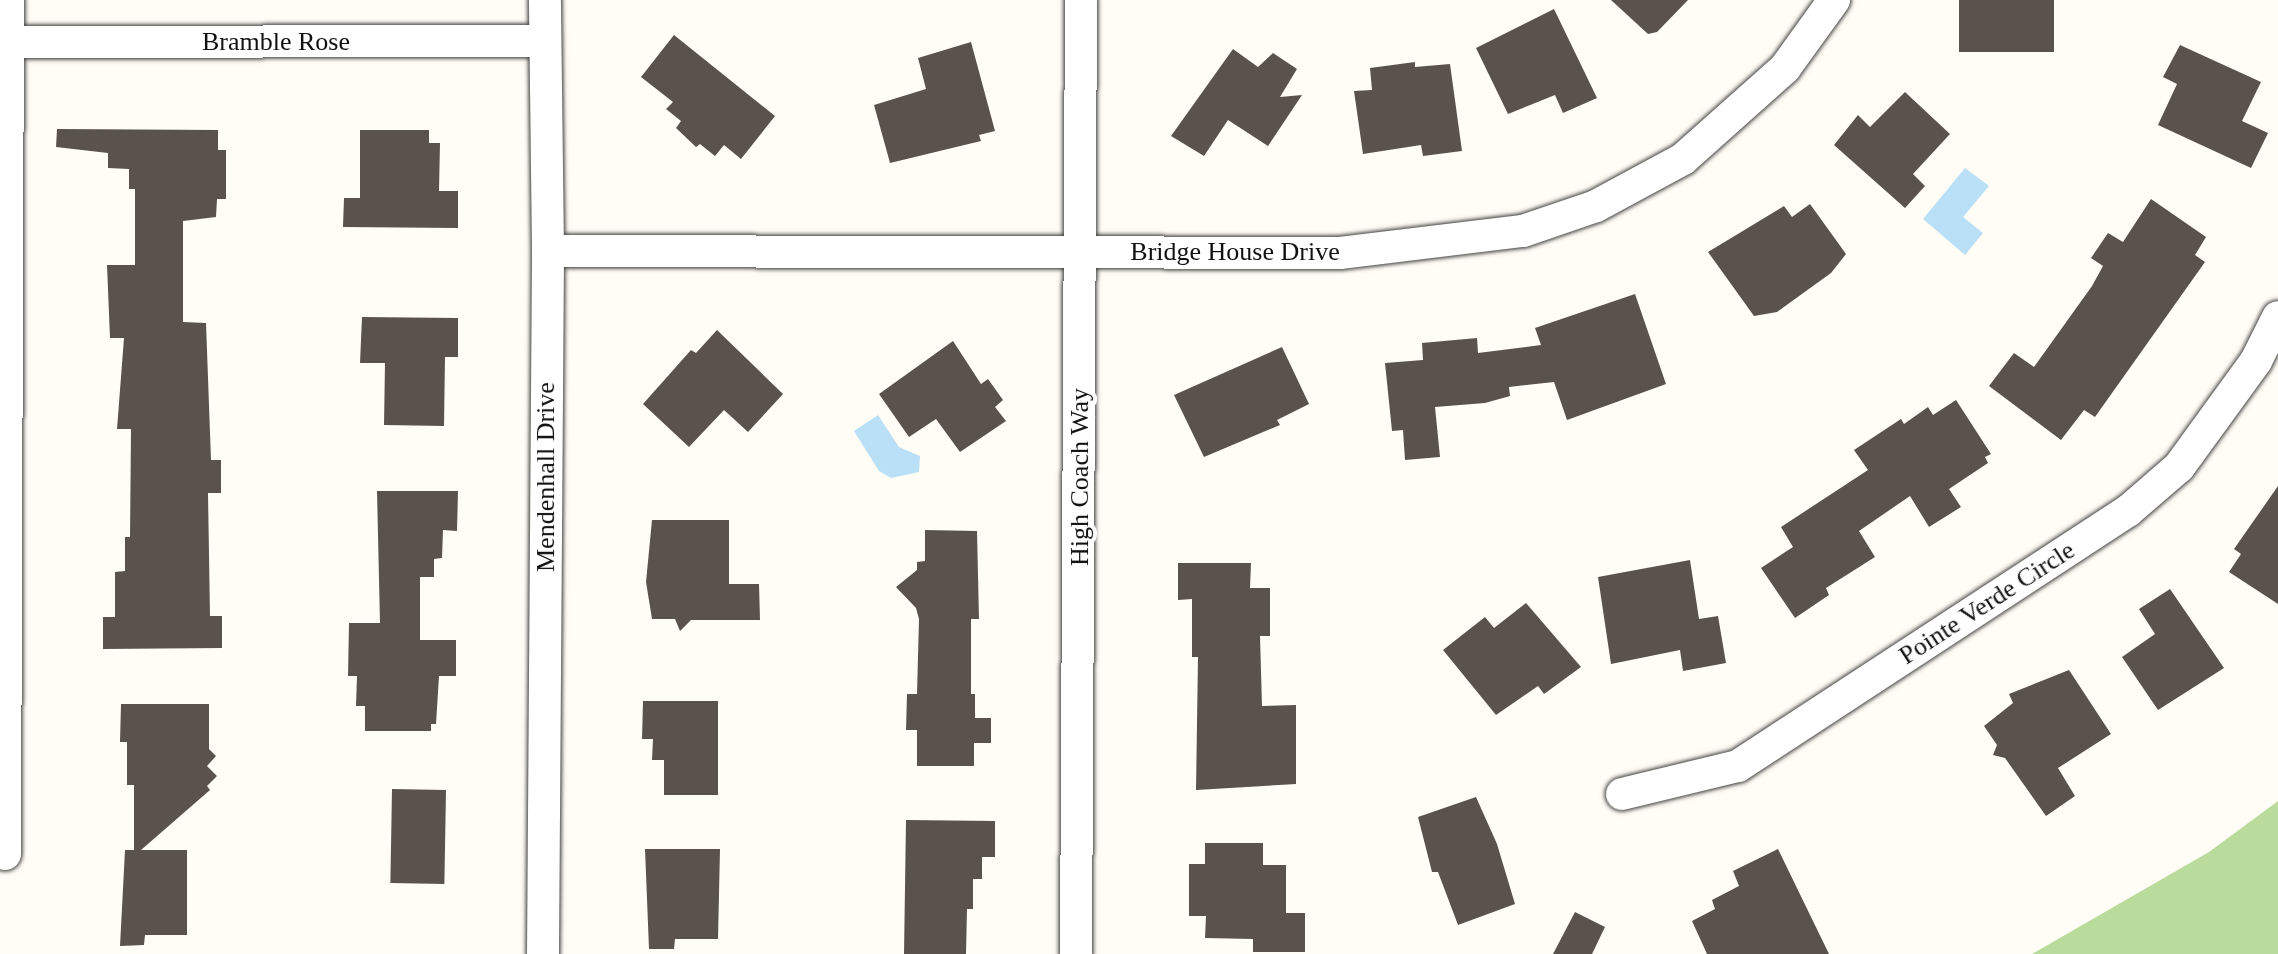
<!DOCTYPE html>
<style>
body{margin:0}
#map{position:relative;width:2278px;height:954px;overflow:hidden;background:#fffdf5;font-family:"Times New Roman",serif}
div>[style]{position:absolute}
.forest>*{inset:0;background:#b9dc9c}
.water>*{inset:0;background:#b9e0f7}
.building>*{inset:0;background:#5a524d;transform-origin:0 0}
.roads{filter:drop-shadow(0 0 2px #444) drop-shadow(0 0 2px #444)}
.street>*{height:32px;margin:-16px;padding:0 16px;transform-origin:16px;border-radius:16px;background:#fff}
span{translate:-50% -50%;white-space:nowrap;text-align:center;line-height:1.15;-webkit-text-stroke:8px #fff;paint-order:stroke}
.street-label{font-size:26px;color:#111}
</style>
<div id="map">
<div class="forest">
<i style="clip-path:polygon(2278px 801px,2278px 954px,2032px 954px,2209px 852px)"></i>
</div>
<div class="water">
<i style="clip-path:polygon(1965px 168px,1989px 186px,1963px 217px,1983px 233px,1965px 255px,1923px 219px)"></i>
<i style="clip-path:polygon(878px 415px,899px 447px,920px 456px,919px 472px,891px 478px,879px 471px,854px 431px)"></i>
</div>
<div class="building">
<i style="clip-path:polygon(1611px 0,1688px 0,1657px 32px,1648px 34px)"></i>
<i style="left:1959px;top:0;width:95px;height:52px"></i>
<i style="clip-path:polygon(1554px 9px,1597px 98px,1563px 113px,1555px 95px,1508px 114px,1476px 48px)"></i>
<i style="clip-path:polygon(674px 35px,775px 116px,741px 159px,724px 145px,715px 156px,700px 144px,696px 147px,676px 128px,681px 121px,666px 109px,673px 102px,641px 77px)"></i>
<i style="clip-path:polygon(971px 42px,995px 131px,979px 135px,981px 141px,890px 163px,874px 105px,926px 89px,918px 58px)"></i>
<i style="clip-path:polygon(2180px 45px,2261px 82px,2242px 121px,2268px 133px,2251px 168px,2158px 125px,2177px 84px,2163px 77px)"></i>
<i style="clip-path:polygon(1233px 49px,1258px 67px,1273px 53px,1297px 69px,1280px 97px,1302px 95px,1268px 146px,1228px 120px,1204px 156px,1171px 136px)"></i>
<i style="clip-path:polygon(1415px 62px,1415px 67px,1450px 64px,1462px 151px,1423px 156px,1421px 145px,1363px 154px,1354px 91px,1372px 90px,1370px 68px)"></i>
<i style="clip-path:polygon(1905px 92px,1950px 134px,1913px 174px,1925px 186px,1905px 208px,1834px 145px,1858px 115px,1870px 127px)"></i>
<i style="clip-path:polygon(57px 129px,218px 130px,218px 150px,226px 150px,226px 199px,217px 199px,216px 217px,183px 221px,183px 322px,206px 323px,211px 460px,221px 460px,221px 493px,208px 493px,210px 616px,222px 616px,222px 648px,103px 649px,103px 617px,115px 617px,115px 572px,125px 571px,125px 537px,130px 537px,131px 429px,117px 429px,124px 338px,110px 338px,107px 265px,135px 265px,135px 189px,129px 189px,129px 169px,108px 168px,108px 153px,56px 147px)"></i>
<i style="clip-path:polygon(360px 130px,429px 130px,429px 143px,440px 143px,439px 191px,458px 191px,458px 228px,343px 227px,344px 198px,360px 198px)"></i>
<i style="clip-path:polygon(2151px 199px,2206px 237px,2195px 255px,2205px 262px,2095px 417px,2084px 410px,2061px 440px,1989px 386px,2014px 353px,2034px 367px,2092px 286px,2103px 266px,2091px 258px,2108px 233px,2123px 242px)"></i>
<i style="clip-path:polygon(1810px 204px,1846px 254px,1831px 273px,1777px 312px,1754px 316px,1708px 252px,1784px 206px,1792px 217px)"></i>
<i style="clip-path:polygon(1635px 294px,1666px 384px,1567px 420px,1554px 382px,1509px 387px,1510px 396px,1485px 403px,1435px 407px,1440px 457px,1405px 460px,1403px 430px,1392px 431px,1385px 363px,1423px 360px,1422px 343px,1477px 338px,1478px 353px,1541px 345px,1535px 328px)"></i>
<i style="clip-path:polygon(362px 317px,458px 318px,458px 357px,445px 357px,444px 426px,384px 425px,385px 363px,360px 363px)"></i>
<i style="clip-path:polygon(717px 330px,783px 394px,748px 432px,724px 410px,689px 447px,643px 404px,691px 350px,696px 353px)"></i>
<i style="clip-path:polygon(953px 341px,981px 384px,988px 379px,1003px 400px,995px 407px,1006px 421px,960px 452px,936px 419px,909px 437px,879px 394px)"></i>
<i style="clip-path:polygon(1282px 347px,1309px 404px,1277px 420px,1280px 425px,1204px 457px,1174px 395px)"></i>
<i style="clip-path:polygon(1956px 400px,1991px 454px,1985px 457px,1988px 463px,1949px 489px,1961px 507px,1929px 527px,1910px 496px,1859px 531px,1875px 557px,1826px 588px,1829px 595px,1795px 618px,1761px 568px,1793px 547px,1781px 527px,1868px 470px,1854px 450px,1901px 419px,1904px 424px,1928px 407px,1933px 415px)"></i>
<i style="clip-path:polygon(2278px 486px,2278px 604px,2229px 572px,2241px 554px,2234px 549px)"></i>
<i style="clip-path:polygon(377px 491px,458px 491px,457px 531px,443px 530px,442px 558px,434px 559px,434px 577px,420px 577px,420px 640px,456px 640px,456px 676px,439px 676px,436px 724px,431px 724px,431px 731px,365px 731px,365px 706px,356px 706px,357px 676px,348px 676px,349px 623px,380px 623px)"></i>
<i style="clip-path:polygon(652px 520px,729px 520px,729px 584px,759px 584px,760px 620px,691px 620px,680px 631px,675px 619px,652px 619px,646px 582px)"></i>
<i style="clip-path:polygon(925px 530px,977px 531px,979px 619px,971px 619px,971px 694px,975px 694px,975px 718px,991px 718px,991px 743px,974px 743px,974px 766px,917px 766px,917px 730px,906px 730px,907px 694px,917px 694px,919px 619px,916px 608px,896px 587px,917px 570px,917px 562px,925px 561px)"></i>
<i style="clip-path:polygon(1690px 560px,1699px 619px,1718px 616px,1726px 663px,1683px 671px,1680px 650px,1611px 664px,1598px 577px)"></i>
<i style="clip-path:polygon(1178px 563px,1251px 563px,1250px 588px,1270px 588px,1270px 636px,1260px 636px,1262px 706px,1296px 705px,1296px 784px,1196px 790px,1198px 657px,1192px 657px,1192px 599px,1178px 600px)"></i>
<i style="clip-path:polygon(2170px 589px,2224px 668px,2158px 710px,2122px 657px,2155px 634px,2139px 609px)"></i>
<i style="clip-path:polygon(1526px 603px,1581px 667px,1544px 694px,1538px 686px,1496px 715px,1443px 650px,1485px 617px,1494px 628px)"></i>
<i style="clip-path:polygon(2069px 670px,2111px 734px,2058px 768px,2075px 796px,2046px 816px,2005px 758px,1993px 755px,1997px 745px,1984px 726px,2013px 703px,2009px 694px)"></i>
<i style="clip-path:polygon(643px 701px,718px 701px,718px 795px,664px 795px,664px 760px,652px 760px,653px 739px,642px 739px)"></i>
<i style="clip-path:polygon(121px 704px,209px 704px,209px 749px,216px 756px,207px 766px,217px 776px,207px 786px,210px 790px,141px 850px,187px 850px,187px 935px,145px 935px,144px 945px,120px 946px,125px 850px,134px 850px,134px 785px,127px 785px,127px 742px,120px 742px)"></i>
<i style="left:446px;top:790px;width:94px;height:54px;rotate:91deg"></i>
<i style="clip-path:polygon(1476px 797px,1497px 844px,1515px 904px,1458px 925px,1438px 872px,1432px 872px,1418px 817px)"></i>
<i style="clip-path:polygon(906px 820px,995px 821px,995px 857px,982px 857px,982px 879px,973px 879px,973px 909px,967px 909px,966px 954px,904px 954px)"></i>
<i style="clip-path:polygon(1205px 843px,1263px 843px,1263px 865px,1286px 865px,1286px 913px,1305px 913px,1305px 952px,1253px 952px,1253px 939px,1205px 938px,1206px 916px,1189px 916px,1189px 864px,1205px 864px)"></i>
<i style="clip-path:polygon(645px 849px,720px 849px,718px 939px,675px 939px,674px 949px,649px 949px)"></i>
<i style="clip-path:polygon(1778px 849px,1829px 954px,1707px 954px,1692px 921px,1715px 909px,1712px 900px,1739px 886px,1733px 871px)"></i>
<i style="clip-path:polygon(1575px 912px,1605px 927px,1592px 954px,1553px 954px)"></i>
</div>
<div class="roads">
<div class="street">
<i style="left:7px;top:42px;width:538px;rotate:-0.11deg"></i>
<i style="left:548px;top:251px;width:792px;rotate:0.14deg"></i>
<i style="left:1340px;top:253px;width:184px;rotate:-6.9deg"></i>
<i style="left:1523px;top:231px;width:77px;rotate:-18.9deg"></i>
<i style="left:1596px;top:206px;width:99px;rotate:-28.4deg"></i>
<i style="left:1683px;top:159px;width:137px;rotate:-41.7deg"></i>
<i style="left:1785px;top:68px;width:84px;rotate:-54.2deg"></i>
<i style="left:1622px;top:794px;width:119px;rotate:-13.6deg"></i>
<i style="left:1738px;top:766px;width:466px;rotate:-33.2deg"></i>
<i style="left:2128px;top:511px;width:67px;rotate:-40.8deg"></i>
<i style="left:2179px;top:467px;width:131px;rotate:-54deg"></i>
<i style="left:2256px;top:361px;width:49px;rotate:-63.4deg"></i>
<i style="left:5px;top:854px;width:854px;rotate:-89.8deg"></i>
<i style="left:543px;top:954px;width:703px;rotate:-89.59deg"></i>
<i style="left:548px;top:251px;width:251px;rotate:-90.7deg"></i>
<i style="left:1076px;top:954px;width:954px;rotate:-89.7deg"></i>
</div>
</div>
<div class="street-label">
<span style="left:276px;top:42px">Bramble Rose</span>
<span style="left:1235px;top:252px">Bridge House Drive</span>
<span style="left:546px;top:477px;rotate:-90deg">Mendenhall Drive</span>
<span style="left:1080px;top:477px;rotate:-90deg">High Coach Way</span>
<span style="left:1987px;top:603px;rotate:-33deg">Pointe Verde Circle</span>
</div>
</div>
